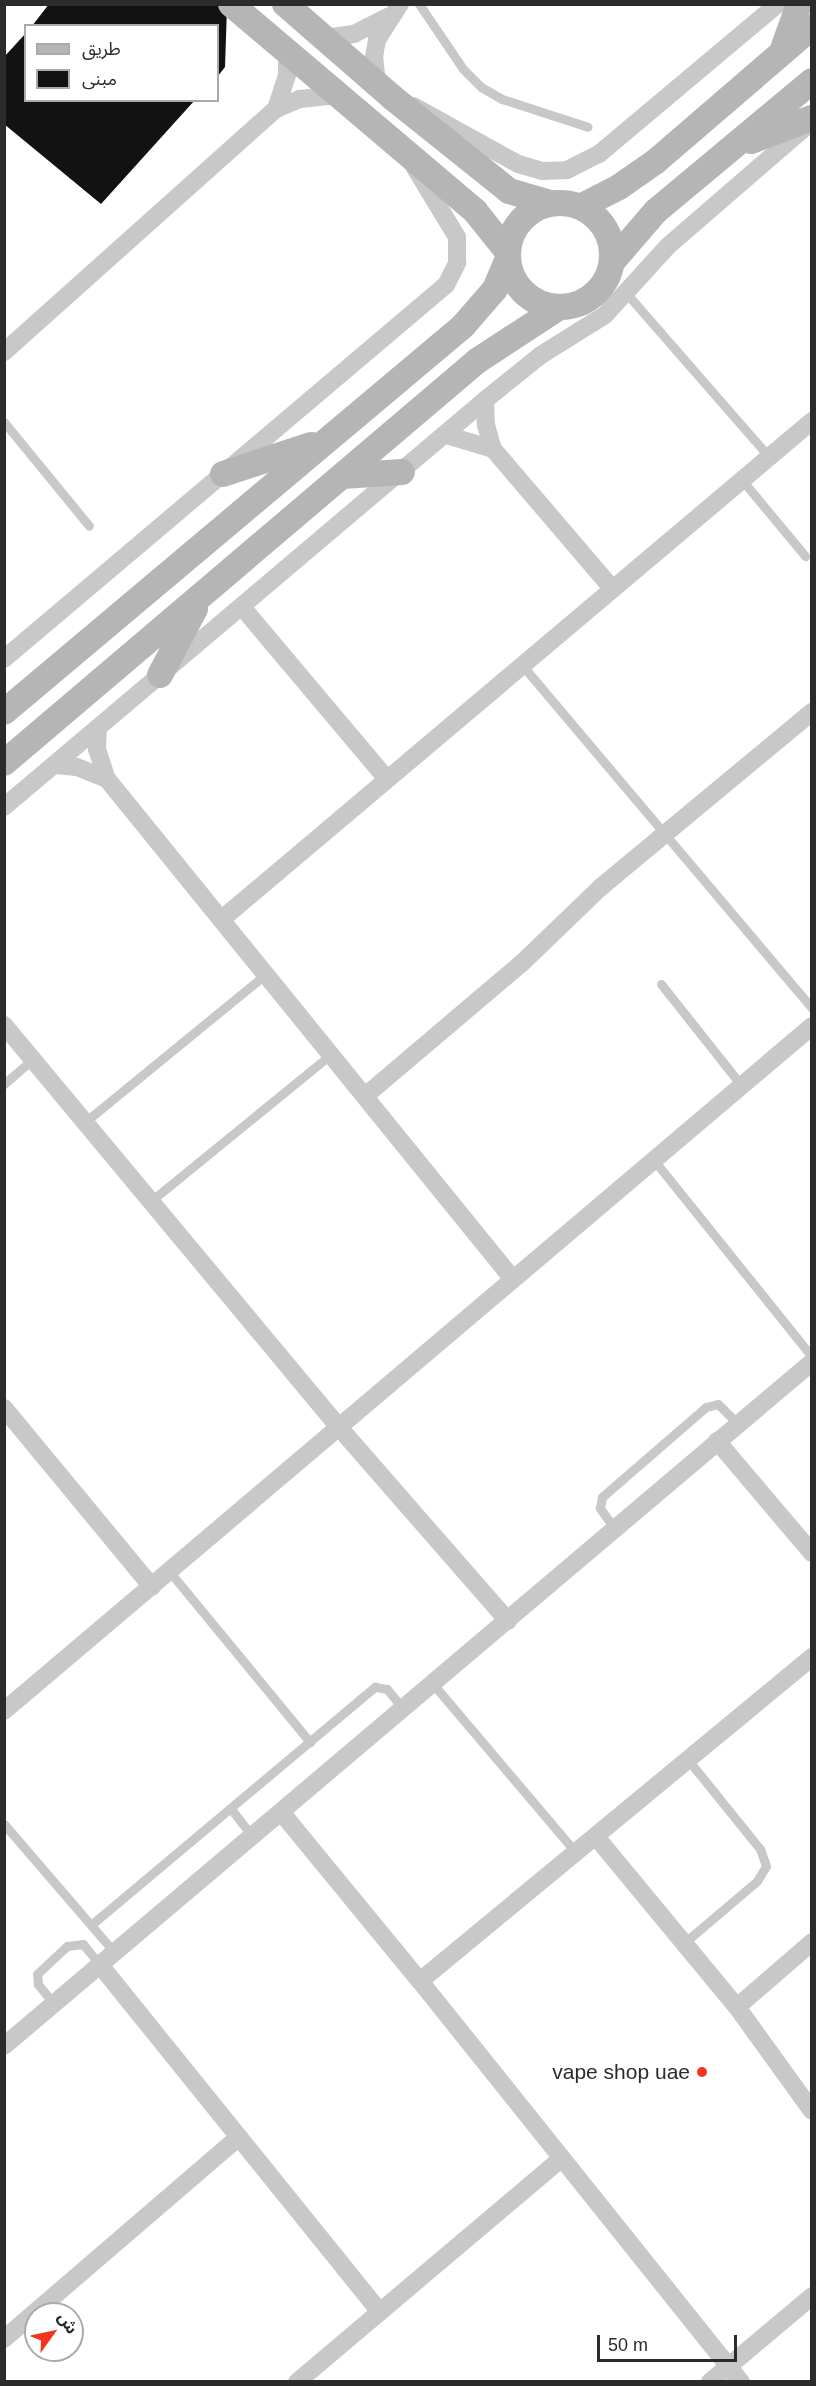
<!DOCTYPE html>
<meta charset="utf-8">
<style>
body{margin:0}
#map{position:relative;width:816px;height:2386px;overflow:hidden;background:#fff;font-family:Arial,"Noto Sans Arabic",sans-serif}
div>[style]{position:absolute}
.building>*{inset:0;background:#121212}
.service>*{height:9px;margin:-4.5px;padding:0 4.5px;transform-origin:4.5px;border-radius:4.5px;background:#c8c8c8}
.minor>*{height:18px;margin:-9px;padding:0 9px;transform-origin:9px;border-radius:9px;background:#c8c8c8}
.secondary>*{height:26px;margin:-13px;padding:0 13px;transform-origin:13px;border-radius:13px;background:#b5b5b5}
.secondary>.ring{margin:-13px;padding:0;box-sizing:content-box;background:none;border:26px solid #b5b5b5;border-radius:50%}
.dots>*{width:16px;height:16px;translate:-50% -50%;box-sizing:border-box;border:3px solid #fff;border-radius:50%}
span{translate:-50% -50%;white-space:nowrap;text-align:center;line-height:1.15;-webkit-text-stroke:6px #fff;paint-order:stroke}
.poi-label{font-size:21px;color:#2b2b2b}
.right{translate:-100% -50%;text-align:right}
.frame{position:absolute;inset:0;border:6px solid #2b2b2b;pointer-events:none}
.legend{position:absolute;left:24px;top:24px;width:195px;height:78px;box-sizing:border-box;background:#fff;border:2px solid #aaa;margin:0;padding:8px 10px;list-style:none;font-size:18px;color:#2b2b2b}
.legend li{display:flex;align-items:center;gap:12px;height:30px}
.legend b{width:30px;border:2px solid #aaa}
.north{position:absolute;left:24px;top:2302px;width:60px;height:60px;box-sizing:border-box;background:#fff;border:2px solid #aaa;border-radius:50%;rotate:57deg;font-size:16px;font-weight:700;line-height:24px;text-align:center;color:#2b2b2b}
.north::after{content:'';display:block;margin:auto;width:21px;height:27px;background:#f4331c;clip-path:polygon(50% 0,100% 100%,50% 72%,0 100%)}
.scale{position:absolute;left:597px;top:2335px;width:140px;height:27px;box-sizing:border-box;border:3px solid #2b2b2b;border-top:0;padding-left:8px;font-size:18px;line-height:21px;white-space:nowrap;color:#2b2b2b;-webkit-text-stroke:4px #fff;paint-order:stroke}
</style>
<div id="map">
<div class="building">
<i style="clip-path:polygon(49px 4px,223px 4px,227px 8px,225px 67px,218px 76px,218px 26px,32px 26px)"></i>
<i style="clip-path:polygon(26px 33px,26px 100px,195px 100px,101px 204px,4px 124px,4px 57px)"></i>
</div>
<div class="service">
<i style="left:419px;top:4px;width:78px;rotate:55.9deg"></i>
<i style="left:463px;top:69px;width:25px;rotate:45deg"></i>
<i style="left:481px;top:87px;width:24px;rotate:30deg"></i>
<i style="left:502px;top:99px;width:90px;rotate:18deg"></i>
<i style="left:627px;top:294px;width:216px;rotate:48.9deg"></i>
<i style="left:4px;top:422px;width:134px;rotate:50.7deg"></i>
<i style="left:742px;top:480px;width:99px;rotate:50.3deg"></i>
<i style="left:522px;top:665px;width:449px;rotate:49.8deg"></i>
<i style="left:661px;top:984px;width:129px;rotate:51.6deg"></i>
<i style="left:4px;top:1084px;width:38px;rotate:-41deg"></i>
<i style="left:85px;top:1122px;width:234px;rotate:-39.3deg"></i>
<i style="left:653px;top:1159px;width:254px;rotate:51.2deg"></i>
<i style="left:151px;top:1201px;width:232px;rotate:-39.2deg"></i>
<i style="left:615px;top:1529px;width:26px;rotate:-126deg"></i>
<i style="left:600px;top:1508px;width:11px;rotate:-80deg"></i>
<i style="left:602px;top:1497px;width:138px;rotate:-40.9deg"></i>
<i style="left:706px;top:1407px;width:12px;rotate:-14deg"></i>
<i style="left:718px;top:1404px;width:28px;rotate:45deg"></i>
<i style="left:169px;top:1571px;width:222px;rotate:50.5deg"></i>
<i style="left:433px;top:1684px;width:223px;rotate:49.7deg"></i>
<i style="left:231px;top:1809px;width:34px;rotate:52deg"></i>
<i style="left:4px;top:1824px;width:170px;rotate:49.3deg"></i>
<i style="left:91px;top:1925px;width:371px;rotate:-40deg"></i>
<i style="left:375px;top:1687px;width:12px;rotate:9deg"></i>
<i style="left:387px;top:1689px;width:26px;rotate:51deg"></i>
<i style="left:684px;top:1943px;width:96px;rotate:-40.3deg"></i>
<i style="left:757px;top:1881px;width:17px;rotate:-59deg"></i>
<i style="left:766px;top:1866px;width:18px;rotate:-109deg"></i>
<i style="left:760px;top:1849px;width:113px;rotate:-128.9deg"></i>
<i style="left:54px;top:2004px;width:26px;rotate:-129deg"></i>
<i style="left:38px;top:1984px;width:10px;rotate:-96deg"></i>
<i style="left:37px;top:1974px;width:41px;rotate:-43deg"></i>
<i style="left:67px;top:1946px;width:16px;rotate:-7deg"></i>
<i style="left:83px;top:1944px;width:27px;rotate:51deg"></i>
</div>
<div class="minor">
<i style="left:325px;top:38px;width:29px;rotate:-8deg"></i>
<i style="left:354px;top:34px;width:38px;rotate:-27deg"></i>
<i style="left:377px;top:84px;width:27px;rotate:-96deg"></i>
<i style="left:374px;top:57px;width:17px;rotate:-80deg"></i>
<i style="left:377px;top:40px;width:43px;rotate:-57.4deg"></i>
<i style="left:413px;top:106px;width:120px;rotate:28.9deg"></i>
<i style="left:518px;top:164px;width:25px;rotate:16deg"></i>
<i style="left:542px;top:171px;width:25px;rotate:-2deg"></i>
<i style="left:567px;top:170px;width:36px;rotate:-27deg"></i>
<i style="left:599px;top:154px;width:234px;rotate:-40deg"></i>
<i style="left:276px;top:109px;width:36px;rotate:-72deg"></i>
<i style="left:287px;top:75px;width:24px;rotate:-90deg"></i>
<i style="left:4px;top:352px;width:365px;rotate:-41.8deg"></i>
<i style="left:276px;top:109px;width:26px;rotate:-23deg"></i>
<i style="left:300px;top:99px;width:38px;rotate:-6deg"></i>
<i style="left:485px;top:400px;width:25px;rotate:88deg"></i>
<i style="left:486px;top:425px;width:25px;rotate:74deg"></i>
<i style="left:493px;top:449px;width:182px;rotate:49.5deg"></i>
<i style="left:446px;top:435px;width:49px;rotate:16.6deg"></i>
<i style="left:242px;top:607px;width:225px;rotate:49.9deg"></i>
<i style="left:4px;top:659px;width:579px;rotate:-40.24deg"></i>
<i style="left:446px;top:285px;width:25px;rotate:-63deg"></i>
<i style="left:457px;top:263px;width:26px;rotate:-90deg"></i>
<i style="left:457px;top:237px;width:81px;rotate:-121.3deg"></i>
<i style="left:98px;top:728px;width:21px;rotate:93deg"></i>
<i style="left:97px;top:749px;width:32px;rotate:72deg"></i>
<i style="left:107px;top:779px;width:643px;rotate:50.94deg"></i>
<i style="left:55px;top:765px;width:22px;rotate:5deg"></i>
<i style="left:77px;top:767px;width:32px;rotate:22deg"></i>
<i style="left:4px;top:807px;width:630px;rotate:-40.24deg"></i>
<i style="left:485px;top:400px;width:72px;rotate:-38.8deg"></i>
<i style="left:541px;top:355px;width:75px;rotate:-32deg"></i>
<i style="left:605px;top:315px;width:93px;rotate:-47.6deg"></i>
<i style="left:668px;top:246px;width:189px;rotate:-40.9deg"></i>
<i style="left:222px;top:919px;width:772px;rotate:-40.17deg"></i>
<i style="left:4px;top:1025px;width:520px;rotate:50.22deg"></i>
<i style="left:337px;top:1425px;width:260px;rotate:48.9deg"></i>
<i style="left:365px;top:1096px;width:207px;rotate:-40.3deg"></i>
<i style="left:523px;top:962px;width:108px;rotate:-43.9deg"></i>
<i style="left:601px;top:887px;width:274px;rotate:-39.7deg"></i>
<i style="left:4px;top:1408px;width:232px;rotate:50.4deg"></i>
<i style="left:717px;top:1441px;width:147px;rotate:49.7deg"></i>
<i style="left:4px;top:1711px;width:1059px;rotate:-40.29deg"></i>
<i style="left:281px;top:1812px;width:219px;rotate:50.6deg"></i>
<i style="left:420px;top:1981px;width:509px;rotate:-39.57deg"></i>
<i style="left:597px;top:1838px;width:219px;rotate:50.4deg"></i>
<i style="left:737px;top:2007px;width:128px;rotate:54.2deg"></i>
<i style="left:100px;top:1965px;width:446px;rotate:51.1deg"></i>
<i style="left:420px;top:1981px;width:514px;rotate:51.32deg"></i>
<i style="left:737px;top:2007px;width:99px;rotate:-40.9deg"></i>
<i style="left:4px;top:2046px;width:1059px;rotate:-40.25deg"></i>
<i style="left:4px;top:2339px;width:310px;rotate:-40.7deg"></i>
<i style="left:297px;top:2382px;width:346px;rotate:-40.2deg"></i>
<i style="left:710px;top:2382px;width:133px;rotate:-40.1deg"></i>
</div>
<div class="secondary">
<i style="left:231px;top:4px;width:320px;rotate:40.3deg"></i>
<i style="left:475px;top:211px;width:51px;rotate:51.3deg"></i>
<i style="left:285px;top:4px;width:143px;rotate:41deg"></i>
<i style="left:393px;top:98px;width:149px;rotate:38.7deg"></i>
<i style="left:509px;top:191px;width:43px;rotate:16.3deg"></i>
<i style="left:783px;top:49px;width:48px;rotate:-70.4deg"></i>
<i style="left:751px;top:141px;width:65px;rotate:-20.7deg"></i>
<i class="ring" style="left:508px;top:203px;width:78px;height:78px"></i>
<i style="left:580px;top:207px;width:44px;rotate:-27.1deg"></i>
<i style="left:619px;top:187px;width:44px;rotate:-34.8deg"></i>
<i style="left:655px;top:162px;width:207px;rotate:-40.7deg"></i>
<i style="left:612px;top:262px;width:67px;rotate:-49.2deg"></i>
<i style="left:656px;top:211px;width:203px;rotate:-39.8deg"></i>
<i style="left:223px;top:474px;width:93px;rotate:-18.2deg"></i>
<i style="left:343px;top:476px;width:59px;rotate:-3.9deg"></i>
<i style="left:160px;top:675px;width:75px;rotate:-62.1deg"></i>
<i style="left:4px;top:712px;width:600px;rotate:-40.06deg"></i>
<i style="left:463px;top:326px;width:49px;rotate:-49.1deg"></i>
<i style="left:495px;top:289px;width:33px;rotate:-67deg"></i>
<i style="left:4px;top:763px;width:621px;rotate:-40.36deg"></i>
<i style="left:477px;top:361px;width:97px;rotate:-33.2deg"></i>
</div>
<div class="dots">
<i style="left:702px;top:2072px;background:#f4331c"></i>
</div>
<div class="poi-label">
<span class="right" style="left:690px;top:2072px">vape shop uae</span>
</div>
<div class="frame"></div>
<ul class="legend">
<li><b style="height:8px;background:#b5b5b5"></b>طريق</li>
<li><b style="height:16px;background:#121212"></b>مبنى</li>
</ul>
<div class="north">ش</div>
<div class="scale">50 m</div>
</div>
